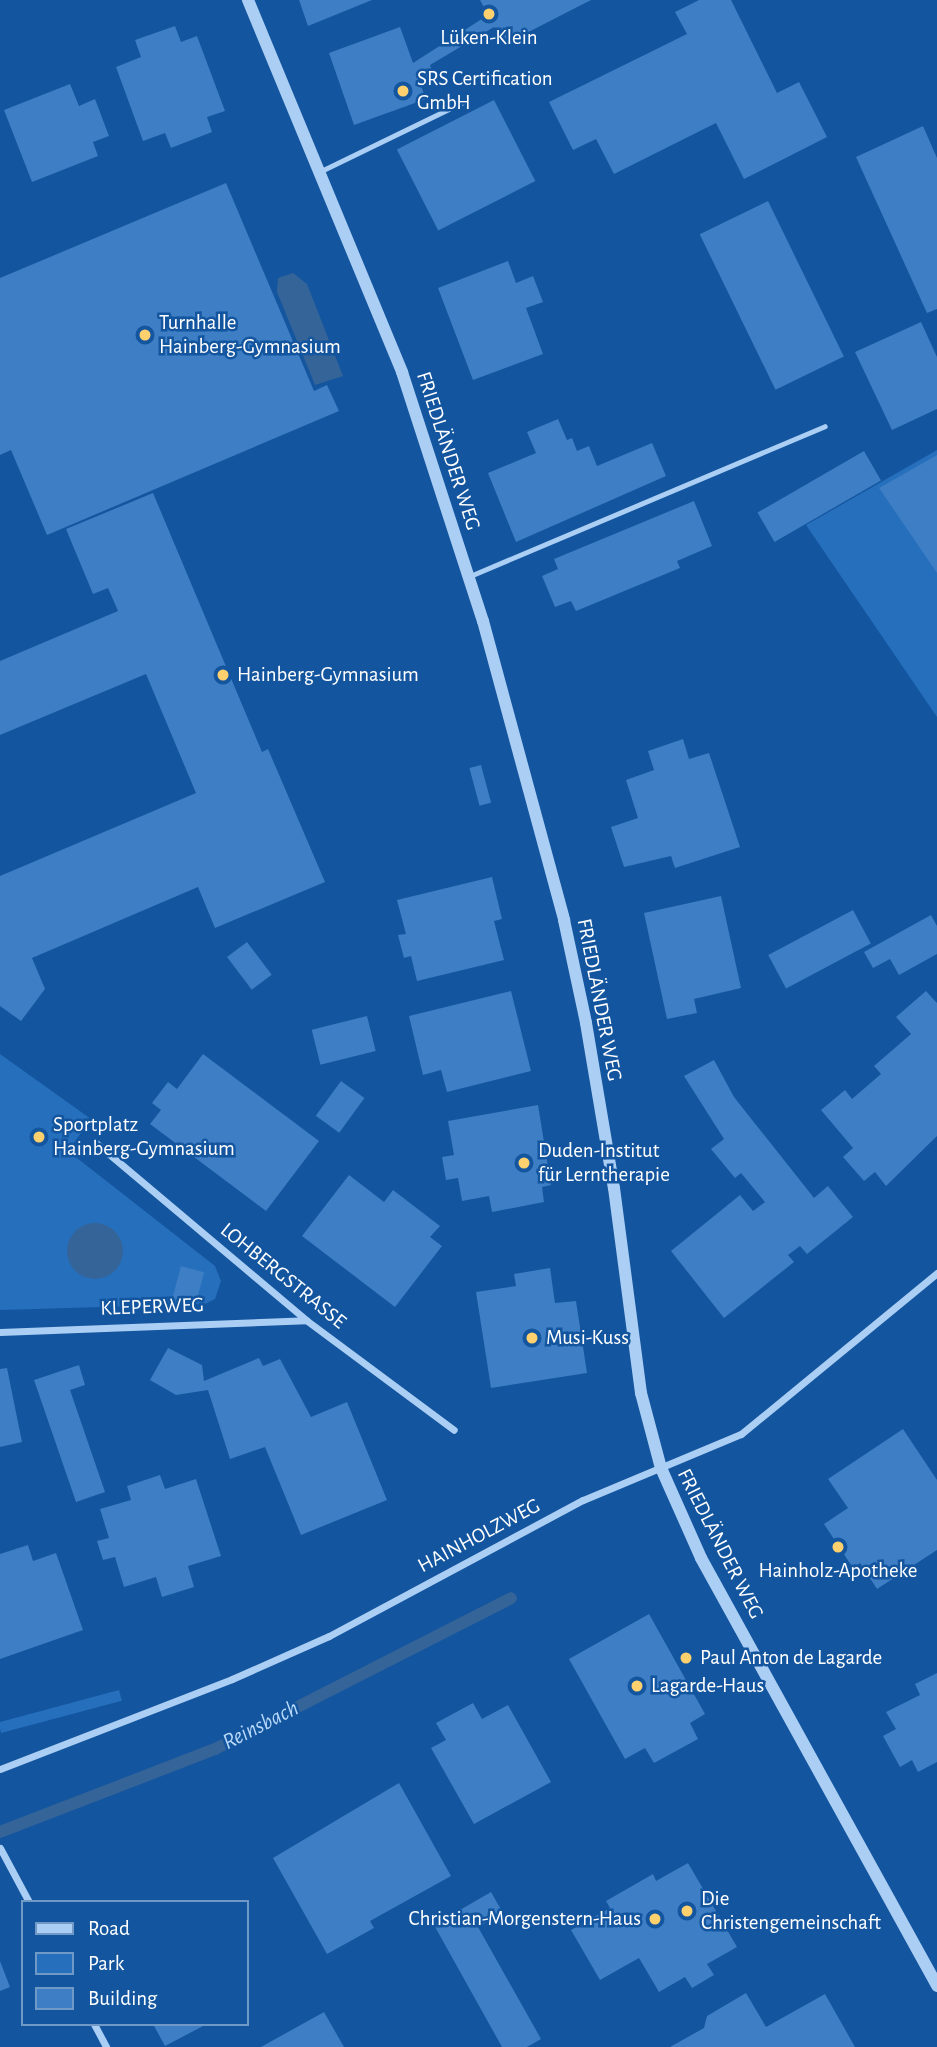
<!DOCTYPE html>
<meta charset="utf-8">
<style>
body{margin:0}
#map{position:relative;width:937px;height:2047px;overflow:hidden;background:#13559e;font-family:"Alegreya Sans",sans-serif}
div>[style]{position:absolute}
.green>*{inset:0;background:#266fbc;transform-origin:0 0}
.water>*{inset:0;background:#356499}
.round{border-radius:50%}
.stream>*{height:12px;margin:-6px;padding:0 6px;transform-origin:6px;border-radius:6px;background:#356499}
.building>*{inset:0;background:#3d7ec5;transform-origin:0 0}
.service>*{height:5px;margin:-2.5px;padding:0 2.5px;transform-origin:2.5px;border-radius:2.5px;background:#abcef4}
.minor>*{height:7px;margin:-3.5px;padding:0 3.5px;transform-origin:3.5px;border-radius:3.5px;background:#abcef4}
.tertiary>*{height:12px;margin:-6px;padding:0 6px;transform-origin:6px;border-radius:6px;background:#abcef4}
.dots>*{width:19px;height:19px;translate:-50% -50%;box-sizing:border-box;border:4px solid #13559e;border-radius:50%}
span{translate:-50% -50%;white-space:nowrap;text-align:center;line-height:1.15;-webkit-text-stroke:5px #13559e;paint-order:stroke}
.poi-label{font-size:21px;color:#fff}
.left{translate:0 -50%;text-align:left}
.right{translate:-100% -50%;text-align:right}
.street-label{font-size:21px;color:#fff}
.water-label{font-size:23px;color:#b8d8fa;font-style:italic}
.legend{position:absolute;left:21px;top:1900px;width:228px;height:126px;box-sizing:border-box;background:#13559e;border:2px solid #7199c5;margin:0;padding:9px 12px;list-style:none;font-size:21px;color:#fff}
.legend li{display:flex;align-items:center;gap:14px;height:35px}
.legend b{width:35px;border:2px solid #7199c5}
</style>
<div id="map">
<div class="green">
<i style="clip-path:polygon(937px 450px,937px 717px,806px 525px)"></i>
<i style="clip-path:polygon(0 1054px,91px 1119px,68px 1151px,215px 1266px,221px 1281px,215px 1299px,205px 1304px,0 1310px)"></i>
<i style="left:119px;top:1690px;width:11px;height:125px;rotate:75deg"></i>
</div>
<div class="water">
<i style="clip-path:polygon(293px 273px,307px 284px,343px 376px,315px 385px,277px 292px,278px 278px)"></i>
<i class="round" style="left:67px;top:1223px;width:56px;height:56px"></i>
</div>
<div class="stream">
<i style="left:0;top:1832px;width:230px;rotate:-21.1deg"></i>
<i style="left:215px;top:1749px;width:332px;rotate:-27deg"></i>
</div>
<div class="building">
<i style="clip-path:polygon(299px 0,372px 0,308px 26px)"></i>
<i style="clip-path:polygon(480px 0,591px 0,503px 45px,494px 27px,430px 65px,435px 80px,421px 86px,426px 99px,354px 125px,329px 53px,400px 27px,413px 63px,488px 15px)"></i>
<i style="clip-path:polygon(699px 0,731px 0,777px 93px,799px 82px,827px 137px,744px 179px,716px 123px,614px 174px,596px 139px,573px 150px,549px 102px,687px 34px,675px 12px)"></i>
<i style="clip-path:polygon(175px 26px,181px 42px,197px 36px,225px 111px,207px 117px,212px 132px,171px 148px,165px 133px,143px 141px,116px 67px,141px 57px,135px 40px)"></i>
<i style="clip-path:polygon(70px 84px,79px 106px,95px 99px,109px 136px,93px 142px,98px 156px,32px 182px,4px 110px)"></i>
<i style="left:494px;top:100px;width:91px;height:109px;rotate:63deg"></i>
<i style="clip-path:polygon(923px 126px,937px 158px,937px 309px,927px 313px,856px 157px)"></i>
<i style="clip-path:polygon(226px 183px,314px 391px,327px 385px,339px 411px,47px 535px,11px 450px,0 455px,0 278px)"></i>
<i style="left:768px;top:201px;width:173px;height:76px;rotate:64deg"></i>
<i style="clip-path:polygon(508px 261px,516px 283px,533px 276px,543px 302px,526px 308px,543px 354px,473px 380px,438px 288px)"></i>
<i style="clip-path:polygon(921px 322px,937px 357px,937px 409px,892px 430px,855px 352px)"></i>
<i style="clip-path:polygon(558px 419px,567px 440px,572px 438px,577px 451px,589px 446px,597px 466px,652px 443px,666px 476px,516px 542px,488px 473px,536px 453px,527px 432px)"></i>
<i style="left:864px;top:451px;width:34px;height:123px;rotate:60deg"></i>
<i style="clip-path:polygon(937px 455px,937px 573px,879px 488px)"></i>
<i style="clip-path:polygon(153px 493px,262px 752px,268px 749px,325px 882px,215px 928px,198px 887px,32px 958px,45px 989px,21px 1021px,0 1006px,0 876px,196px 793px,146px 674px,0 735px,0 661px,118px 611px,108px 588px,93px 594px,66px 529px)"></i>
<i style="clip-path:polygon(694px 501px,712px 546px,677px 561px,680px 568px,576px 611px,571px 601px,555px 607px,542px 576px,558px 569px,554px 559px)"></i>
<i style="clip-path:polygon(683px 739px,689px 759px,709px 753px,740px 847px,675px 868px,671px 856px,624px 867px,611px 827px,638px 818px,626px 780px,654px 770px,648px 751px)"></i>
<i style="left:481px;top:765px;width:39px;height:12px;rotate:75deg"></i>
<i style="clip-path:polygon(492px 877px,502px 919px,494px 921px,504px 960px,417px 981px,411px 956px,404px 958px,398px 935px,406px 934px,397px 900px)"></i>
<i style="clip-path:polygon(721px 896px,741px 988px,694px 999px,697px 1013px,667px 1019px,644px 913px)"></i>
<i style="left:853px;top:910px;width:38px;height:96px;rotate:62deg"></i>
<i style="clip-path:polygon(931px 915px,937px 926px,937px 954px,899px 975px,890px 959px,873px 968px,864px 952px)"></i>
<i style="left:247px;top:942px;width:41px;height:25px;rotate:53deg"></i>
<i style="clip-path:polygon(511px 991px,531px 1071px,447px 1092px,441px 1070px,423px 1075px,409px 1016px)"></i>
<i style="clip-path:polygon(926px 991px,937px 1003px,937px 1136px,886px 1186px,875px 1172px,864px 1181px,843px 1157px,853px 1148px,821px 1110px,845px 1090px,852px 1099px,881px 1074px,874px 1066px,911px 1034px,896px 1017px)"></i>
<i style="left:367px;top:1016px;width:36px;height:57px;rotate:76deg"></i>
<i style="clip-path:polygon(203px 1054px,319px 1141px,266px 1211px,150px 1124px,161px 1110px,152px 1103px,168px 1082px,177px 1089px)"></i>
<i style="clip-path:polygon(714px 1060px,734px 1097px,814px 1198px,828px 1186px,853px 1217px,807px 1254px,800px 1246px,788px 1255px,794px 1262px,724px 1318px,671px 1251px,740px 1195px,753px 1211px,765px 1202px,741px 1173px,735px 1178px,711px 1149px,724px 1139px,684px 1076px)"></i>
<i style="left:341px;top:1081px;width:29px;height:43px;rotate:36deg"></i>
<i style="clip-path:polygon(538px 1105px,551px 1185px,542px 1187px,544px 1202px,492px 1212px,489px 1196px,462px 1201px,458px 1178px,446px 1180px,442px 1157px,454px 1155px,448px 1121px)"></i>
<i style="clip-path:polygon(349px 1175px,384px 1202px,393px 1190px,440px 1226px,430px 1237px,442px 1246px,395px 1307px,302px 1236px)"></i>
<i style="left:181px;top:1266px;width:24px;height:33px;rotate:15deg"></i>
<i style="clip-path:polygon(550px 1268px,555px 1303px,576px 1301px,587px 1373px,491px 1388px,476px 1292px,516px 1286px,514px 1274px)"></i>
<i style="clip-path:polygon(168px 1348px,202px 1365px,204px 1381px,259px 1358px,263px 1366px,280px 1359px,311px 1417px,347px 1402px,387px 1500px,301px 1535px,265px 1447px,230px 1459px,208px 1390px,176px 1395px,150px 1380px)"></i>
<i style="clip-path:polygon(79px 1365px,85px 1385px,70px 1390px,105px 1492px,76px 1502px,34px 1380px)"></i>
<i style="clip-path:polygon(7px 1368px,22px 1442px,0 1447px,0 1369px)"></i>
<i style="clip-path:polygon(903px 1429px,937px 1480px,937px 1550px,877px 1589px,860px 1563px,853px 1568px,824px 1524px,848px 1508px,828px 1479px)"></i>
<i style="clip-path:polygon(160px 1475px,165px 1489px,196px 1479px,221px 1556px,188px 1566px,194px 1587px,162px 1597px,156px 1577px,124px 1587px,115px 1557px,103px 1560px,97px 1541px,109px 1538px,100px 1509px,131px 1500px,127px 1486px)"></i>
<i style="clip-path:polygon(28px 1545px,33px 1561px,56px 1553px,83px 1630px,0 1659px,0 1554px)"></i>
<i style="clip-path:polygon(649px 1614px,705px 1714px,690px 1723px,698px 1739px,654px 1763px,645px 1748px,625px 1759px,569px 1659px)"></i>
<i style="clip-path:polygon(937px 1673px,937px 1762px,918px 1772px,912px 1760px,900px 1767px,883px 1736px,896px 1729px,886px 1712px,920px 1695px,915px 1684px)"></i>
<i style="clip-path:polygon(473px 1703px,482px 1719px,508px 1705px,551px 1782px,474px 1824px,431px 1748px,446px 1740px,436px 1723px)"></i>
<i style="clip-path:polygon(399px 1783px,451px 1876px,370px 1921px,374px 1928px,327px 1954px,273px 1858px)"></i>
<i style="clip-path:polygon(688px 1863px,737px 1947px,707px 1964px,714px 1975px,692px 1988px,685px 1977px,659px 1992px,639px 1958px,600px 1980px,571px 1930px,610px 1908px,606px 1901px,653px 1874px,656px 1881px)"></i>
<i style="clip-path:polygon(491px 1892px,503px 1913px,478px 1927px,541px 2039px,527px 2047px,502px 2047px,434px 1925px)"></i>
<i style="clip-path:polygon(0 1961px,10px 1987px,0 1991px)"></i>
<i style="clip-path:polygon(746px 1993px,766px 2027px,825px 1994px,855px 2047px,670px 2047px,704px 2028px,707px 2016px)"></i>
<i style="clip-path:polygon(324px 2012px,344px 2047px,261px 2047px)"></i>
<i style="clip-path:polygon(153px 2024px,207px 2024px,165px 2046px)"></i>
</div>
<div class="service">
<i style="left:321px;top:171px;width:158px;rotate:-25.9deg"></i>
<i style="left:470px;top:576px;width:385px;rotate:-22.9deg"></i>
</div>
<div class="minor">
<i style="left:96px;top:1143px;width:275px;rotate:40.1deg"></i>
<i style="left:306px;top:1320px;width:184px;rotate:36.6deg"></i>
<i style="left:0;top:1332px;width:306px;rotate:-2.2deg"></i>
<i style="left:0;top:1769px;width:249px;rotate:-21.2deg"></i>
<i style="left:232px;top:1679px;width:106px;rotate:-23.9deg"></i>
<i style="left:329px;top:1636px;width:288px;rotate:-28.2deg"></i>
<i style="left:583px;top:1500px;width:171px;rotate:-22.7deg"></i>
<i style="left:741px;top:1434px;width:254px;rotate:-39.4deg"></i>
<i style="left:0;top:1848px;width:61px;rotate:61.8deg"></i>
<i style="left:94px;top:2024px;width:26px;rotate:62deg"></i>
</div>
<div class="tertiary">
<i style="left:248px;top:0;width:403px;rotate:67.5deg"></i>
<i style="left:402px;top:372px;width:262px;rotate:72deg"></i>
<i style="left:483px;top:621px;width:310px;rotate:74.8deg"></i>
<i style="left:564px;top:920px;width:105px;rotate:77.9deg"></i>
<i style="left:586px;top:1023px;width:167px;rotate:80.4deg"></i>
<i style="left:614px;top:1188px;width:207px;rotate:82.5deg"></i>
<i style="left:641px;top:1393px;width:78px;rotate:75.1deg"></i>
<i style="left:661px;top:1468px;width:98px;rotate:66deg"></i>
<i style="left:701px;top:1558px;width:489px;rotate:61.1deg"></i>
</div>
<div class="dots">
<i style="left:489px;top:14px;background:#ffd06e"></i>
<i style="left:403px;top:91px;background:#ffd06e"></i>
<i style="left:145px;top:335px;background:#ffd06e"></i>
<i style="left:223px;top:675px;background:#ffd06e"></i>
<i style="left:39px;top:1137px;background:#ffd06e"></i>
<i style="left:524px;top:1163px;background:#ffd06e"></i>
<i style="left:532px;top:1338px;background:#ffd06e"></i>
<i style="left:838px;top:1547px;background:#ffd06e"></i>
<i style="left:686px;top:1658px;background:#ffd06e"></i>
<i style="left:637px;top:1686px;background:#ffd06e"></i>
<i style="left:687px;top:1911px;background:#ffd06e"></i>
<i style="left:655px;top:1919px;background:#ffd06e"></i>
</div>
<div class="poi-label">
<span style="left:489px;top:38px">Lüken-Klein</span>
<span class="left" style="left:417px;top:91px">SRS Certification<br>GmbH</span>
<span class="left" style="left:159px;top:335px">Turnhalle<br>Hainberg-Gymnasium</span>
<span class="left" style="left:237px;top:675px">Hainberg-Gymnasium</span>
<span class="left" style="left:53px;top:1137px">Sportplatz<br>Hainberg-Gymnasium</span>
<span class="left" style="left:538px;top:1163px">Duden-Institut<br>für Lerntherapie</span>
<span class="left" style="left:546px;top:1338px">Musi-Kuss</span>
<span style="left:838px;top:1571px">Hainholz-Apotheke</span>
<span class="left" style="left:700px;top:1658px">Paul Anton de Lagarde</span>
<span class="left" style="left:651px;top:1686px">Lagarde-Haus</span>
<span class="left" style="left:701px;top:1911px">Die<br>Christengemeinschaft</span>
<span class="right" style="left:641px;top:1919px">Christian-Morgenstern-Haus</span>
</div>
<div class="street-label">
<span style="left:448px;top:451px;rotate:72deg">FRIEDLÄNDER WEG</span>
<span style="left:599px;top:1000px;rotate:79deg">FRIEDLÄNDER WEG</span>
<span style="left:283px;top:1276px;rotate:39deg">LOHBERGSTRASSE</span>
<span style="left:152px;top:1307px;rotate:-2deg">KLEPERWEG</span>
<span style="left:479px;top:1536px;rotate:-28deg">HAINHOLZWEG</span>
<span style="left:720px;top:1544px;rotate:63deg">FRIEDLÄNDER WEG</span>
</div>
<div class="water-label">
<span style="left:261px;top:1726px;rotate:-27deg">Reinsbach</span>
</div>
<ul class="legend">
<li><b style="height:9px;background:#abcef4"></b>Road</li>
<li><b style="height:19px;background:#266fbc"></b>Park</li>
<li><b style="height:19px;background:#3d7ec5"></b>Building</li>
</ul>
</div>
